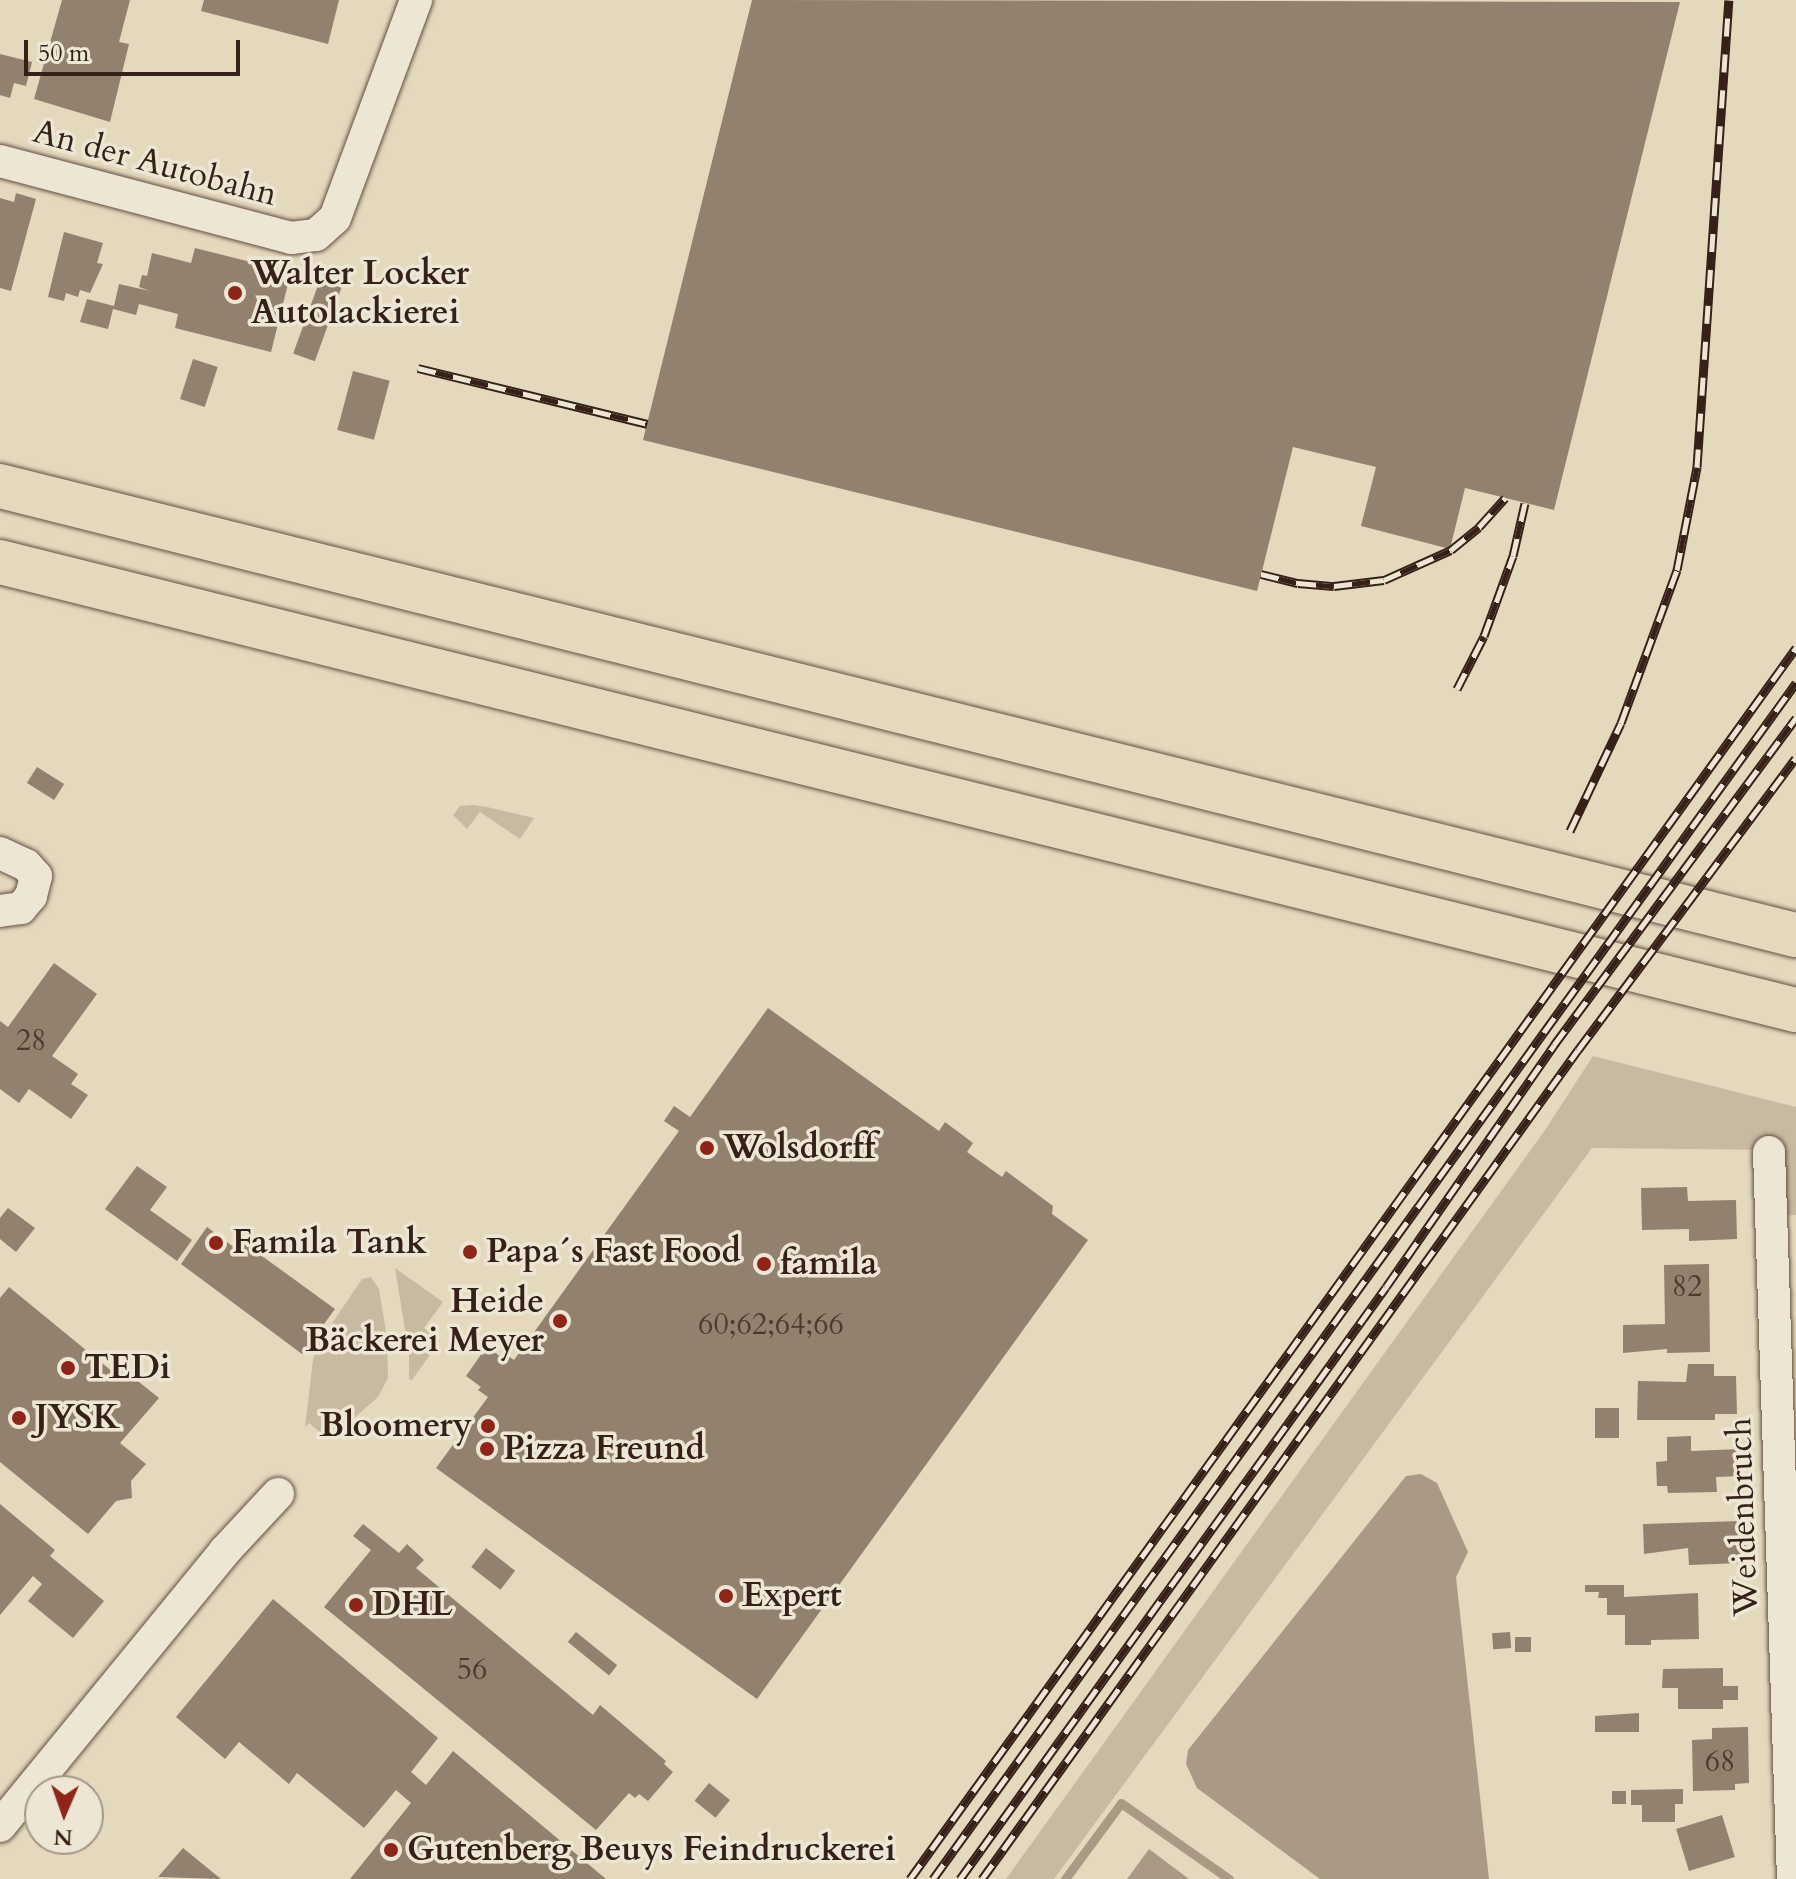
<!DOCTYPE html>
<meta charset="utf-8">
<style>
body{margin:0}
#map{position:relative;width:1796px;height:1879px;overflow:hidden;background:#e5d9bd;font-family:Cardo,serif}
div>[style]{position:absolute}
.green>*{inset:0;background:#c7baa1}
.water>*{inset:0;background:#aa9a85}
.stream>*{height:9px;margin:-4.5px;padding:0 4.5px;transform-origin:4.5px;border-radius:4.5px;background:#aa9a85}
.building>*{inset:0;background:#91816e;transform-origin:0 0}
.roads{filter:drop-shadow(0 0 2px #624f42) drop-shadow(0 0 2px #624f42)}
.minor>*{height:32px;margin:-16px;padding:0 16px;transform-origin:16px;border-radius:16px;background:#eee6d4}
.highway>*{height:44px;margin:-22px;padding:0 22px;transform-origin:22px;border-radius:22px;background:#e5d9bd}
.rail>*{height:9px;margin-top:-4.5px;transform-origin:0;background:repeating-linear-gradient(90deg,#eee6d4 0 18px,#362119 0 36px);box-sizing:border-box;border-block:2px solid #362119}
.dots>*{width:22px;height:22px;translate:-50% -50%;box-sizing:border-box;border:4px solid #eee6d4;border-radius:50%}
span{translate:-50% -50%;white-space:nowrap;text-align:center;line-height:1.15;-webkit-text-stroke:7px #eee6d4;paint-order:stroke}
.number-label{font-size:30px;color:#4d392e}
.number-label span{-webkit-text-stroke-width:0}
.street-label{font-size:34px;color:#362119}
.poi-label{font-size:34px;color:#362119;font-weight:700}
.left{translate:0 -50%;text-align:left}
.right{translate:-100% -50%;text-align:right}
.north{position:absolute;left:24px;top:1775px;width:80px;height:80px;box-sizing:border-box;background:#eee6d4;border:2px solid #a49789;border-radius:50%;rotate:182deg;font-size:22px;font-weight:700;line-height:32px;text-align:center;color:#362119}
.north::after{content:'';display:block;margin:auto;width:28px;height:36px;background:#8f2418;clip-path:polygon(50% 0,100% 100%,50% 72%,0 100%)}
.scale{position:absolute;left:24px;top:40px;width:216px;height:36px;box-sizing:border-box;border:4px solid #362119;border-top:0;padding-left:10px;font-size:24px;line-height:28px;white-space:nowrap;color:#362119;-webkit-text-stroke:6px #eee6d4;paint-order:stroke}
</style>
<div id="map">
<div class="green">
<i style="clip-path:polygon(473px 805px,487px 807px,534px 818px,520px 839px,480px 812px,467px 829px,453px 815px,460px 806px)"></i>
<i style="clip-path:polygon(1593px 1056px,1796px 1107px,1796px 1215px,1784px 1216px,1781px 1150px,1592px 1148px,1054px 1879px,1006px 1879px,1545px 1130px)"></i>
<i style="clip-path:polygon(395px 1268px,443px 1302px,424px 1328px,440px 1341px,412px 1380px,409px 1379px,409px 1354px)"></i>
<i style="clip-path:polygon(371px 1277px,379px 1289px,387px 1338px,388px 1378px,378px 1397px,329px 1440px,309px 1423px,305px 1427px,313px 1360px,318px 1344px,362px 1279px)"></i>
</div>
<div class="water">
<i style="clip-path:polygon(1421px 1474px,1437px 1483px,1468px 1552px,1456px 1577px,1489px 1879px,1320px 1879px,1197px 1788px,1186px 1764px,1188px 1750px,1406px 1476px)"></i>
<i style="clip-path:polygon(1149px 1849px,1189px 1879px,1127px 1879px)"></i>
</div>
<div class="stream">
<i style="left:1065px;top:1879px;width:94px;rotate:-53.6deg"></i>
<i style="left:1121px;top:1803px;width:132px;rotate:35.1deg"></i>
</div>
<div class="building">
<i style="clip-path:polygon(62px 0,130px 0,119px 42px,129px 44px,110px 122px,34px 99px)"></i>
<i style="clip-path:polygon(204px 0,339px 0,328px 44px,201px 11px)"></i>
<i style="clip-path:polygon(752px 0,1680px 2px,1554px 510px,1465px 488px,1450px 549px,1361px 526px,1376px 467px,1293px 447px,1257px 591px,643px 440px)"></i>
<i style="clip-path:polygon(0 54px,32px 62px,26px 86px,14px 83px,10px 98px,0 95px)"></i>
<i style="clip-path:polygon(16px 193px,36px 199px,11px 291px,0 288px,0 198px,14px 202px)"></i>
<i style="clip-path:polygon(64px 232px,103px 243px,97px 263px,103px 264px,90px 293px,80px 290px,78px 297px,66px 293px,64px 301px,48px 297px)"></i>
<i style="clip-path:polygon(195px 248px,291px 272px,271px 352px,175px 328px,178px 314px,139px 304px,136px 315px,113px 309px,108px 329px,80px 322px,87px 299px,114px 306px,119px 284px,150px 291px,139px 287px,142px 275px,147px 276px,152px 253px,191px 263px)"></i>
<i style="left:325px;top:266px;width:23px;height:93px;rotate:20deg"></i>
<i style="left:193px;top:359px;width:26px;height:42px;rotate:18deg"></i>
<i style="left:353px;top:371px;width:38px;height:61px;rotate:15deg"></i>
<i style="left:37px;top:767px;width:32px;height:19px;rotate:32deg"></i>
<i style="clip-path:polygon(54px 963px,97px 994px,52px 1056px,78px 1074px,71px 1084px,88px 1095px,71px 1119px,29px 1089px,19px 1103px,0 1089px,0 1021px,8px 1027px)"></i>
<i style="clip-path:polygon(768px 1008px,939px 1131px,945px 1122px,973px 1143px,967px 1152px,1002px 1177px,1006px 1171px,1053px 1206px,1052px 1214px,1088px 1240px,757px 1699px,436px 1468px,488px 1397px,478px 1390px,481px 1387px,466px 1376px,487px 1346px,502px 1358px,505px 1354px,514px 1360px,679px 1131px,664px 1121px,674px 1106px,690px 1117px)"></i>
<i style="clip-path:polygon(137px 1166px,167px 1187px,150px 1210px,192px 1240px,177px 1261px,105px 1209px)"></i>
<i style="clip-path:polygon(1687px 1187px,1688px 1201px,1736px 1200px,1737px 1239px,1689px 1241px,1689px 1229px,1642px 1230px,1641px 1188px)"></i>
<i style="clip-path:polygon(8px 1208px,35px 1228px,16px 1252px,0 1239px,0 1218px)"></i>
<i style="clip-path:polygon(207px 1227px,235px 1248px,240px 1240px,335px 1309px,302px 1354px,181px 1264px)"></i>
<i style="clip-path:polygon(1709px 1264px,1710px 1352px,1667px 1353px,1667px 1349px,1623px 1353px,1623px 1325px,1665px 1324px,1664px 1265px)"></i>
<i style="clip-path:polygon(9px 1287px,114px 1373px,119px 1366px,159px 1398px,120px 1443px,146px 1464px,131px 1481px,132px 1498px,116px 1501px,88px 1534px,0 1462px,0 1298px)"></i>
<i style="clip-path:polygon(1688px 1364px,1714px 1364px,1714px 1376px,1736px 1376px,1737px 1414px,1715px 1414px,1715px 1420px,1637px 1420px,1638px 1381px,1686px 1382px)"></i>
<i style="left:1595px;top:1408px;width:24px;height:30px"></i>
<i style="clip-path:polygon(1691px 1436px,1691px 1451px,1741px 1449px,1742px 1476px,1716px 1477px,1717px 1492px,1668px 1493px,1667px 1486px,1657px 1486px,1656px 1462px,1667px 1461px,1667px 1437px)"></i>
<i style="clip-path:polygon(0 1504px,55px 1550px,50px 1556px,104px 1601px,73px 1638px,28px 1601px,42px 1584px,33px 1576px,0 1615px)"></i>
<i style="clip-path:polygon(1740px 1521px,1741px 1545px,1746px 1545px,1747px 1558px,1741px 1558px,1741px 1563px,1689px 1565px,1688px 1548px,1644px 1554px,1643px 1524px)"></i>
<i style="clip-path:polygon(363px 1524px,399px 1553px,407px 1544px,424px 1560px,416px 1568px,593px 1715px,600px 1705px,666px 1761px,664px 1764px,673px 1772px,648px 1801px,639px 1794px,635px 1798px,629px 1793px,596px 1830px,324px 1607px,371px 1550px,353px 1536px)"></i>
<i style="left:486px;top:1548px;width:37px;height:24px;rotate:38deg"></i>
<i style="clip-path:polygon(1585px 1585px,1624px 1585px,1624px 1597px,1698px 1593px,1699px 1639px,1651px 1640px,1651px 1645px,1625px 1645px,1625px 1615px,1607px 1615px,1607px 1598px,1598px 1598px,1599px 1592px,1585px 1592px)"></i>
<i style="clip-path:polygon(273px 1599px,438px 1738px,411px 1772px,426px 1785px,453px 1751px,606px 1879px,350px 1879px,411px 1803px,396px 1790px,364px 1828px,297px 1773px,289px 1784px,239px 1742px,225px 1759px,176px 1717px)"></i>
<i style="left:576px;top:1632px;width:53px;height:13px;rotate:39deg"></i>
<i style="left:1510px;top:1632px;width:16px;height:18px;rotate:86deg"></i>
<i style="left:1531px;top:1637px;width:15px;height:16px;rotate:90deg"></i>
<i style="clip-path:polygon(1723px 1668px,1723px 1686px,1738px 1686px,1738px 1700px,1723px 1700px,1723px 1709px,1678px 1709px,1678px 1688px,1662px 1688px,1663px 1669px)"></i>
<i style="clip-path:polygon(1639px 1713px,1639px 1732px,1595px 1732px,1595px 1716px)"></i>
<i style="clip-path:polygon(1748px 1727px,1749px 1783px,1735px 1784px,1735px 1790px,1693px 1791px,1692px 1740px,1712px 1739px,1712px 1728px)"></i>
<i style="left:709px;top:1783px;width:27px;height:23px;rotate:39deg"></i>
<i style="clip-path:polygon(1683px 1789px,1683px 1804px,1675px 1804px,1675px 1822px,1642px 1822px,1642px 1805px,1631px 1805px,1631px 1790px)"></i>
<i style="left:1612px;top:1791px;width:14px;height:13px"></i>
<i style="left:1722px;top:1815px;width:44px;height:48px;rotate:73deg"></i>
<i style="clip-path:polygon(183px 1848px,221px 1879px,158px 1877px)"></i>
</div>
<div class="roads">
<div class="minor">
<i style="left:0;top:161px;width:301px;rotate:14.8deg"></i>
<i style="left:291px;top:238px;width:25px;rotate:-7deg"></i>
<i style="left:316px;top:235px;width:25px;rotate:-42deg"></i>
<i style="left:335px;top:218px;width:233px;rotate:-69.6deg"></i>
<i style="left:0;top:853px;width:29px;rotate:25deg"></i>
<i style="left:26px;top:865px;width:15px;rotate:48deg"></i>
<i style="left:36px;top:876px;width:21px;rotate:104deg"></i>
<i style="left:31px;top:896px;width:16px;rotate:130deg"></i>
<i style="left:21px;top:908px;width:21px;rotate:172deg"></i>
<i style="left:1769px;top:1152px;width:727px;rotate:88.11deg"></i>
<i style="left:0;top:1826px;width:355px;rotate:-50.7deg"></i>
<i style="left:225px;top:1551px;width:78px;rotate:-47.1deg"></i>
</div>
<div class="highway">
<i style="left:0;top:486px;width:1851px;rotate:14.04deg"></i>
<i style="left:0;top:562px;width:1851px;rotate:14.01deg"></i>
</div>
</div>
<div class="rail">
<i style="left:418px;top:368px;width:236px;rotate:13.7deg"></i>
<i style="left:1261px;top:574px;width:38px;rotate:14deg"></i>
<i style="left:1298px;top:583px;width:36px;rotate:5deg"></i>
<i style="left:1334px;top:586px;width:50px;rotate:-6.8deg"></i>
<i style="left:1384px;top:580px;width:73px;rotate:-24.1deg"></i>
<i style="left:1451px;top:550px;width:36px;rotate:-39deg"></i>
<i style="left:1479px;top:527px;width:39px;rotate:-48deg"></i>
<i style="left:1457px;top:689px;width:59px;rotate:-63deg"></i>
<i style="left:1484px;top:636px;width:85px;rotate:-70.1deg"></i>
<i style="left:1513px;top:556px;width:54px;rotate:-77.2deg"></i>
<i style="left:1570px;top:831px;width:119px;rotate:-64.7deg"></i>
<i style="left:1621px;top:723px;width:163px;rotate:-69.9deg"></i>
<i style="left:1677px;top:570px;width:105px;rotate:-79deg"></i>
<i style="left:1697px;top:467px;width:468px;rotate:-86.1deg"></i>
<i style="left:910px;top:1879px;width:1517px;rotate:-54.26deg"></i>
<i style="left:933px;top:1879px;width:1475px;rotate:-54.19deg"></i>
<i style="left:960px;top:1879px;width:729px;rotate:-54.26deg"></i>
<i style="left:1386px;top:1287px;width:295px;rotate:-55.2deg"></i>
<i style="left:1554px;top:1045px;width:407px;rotate:-53.5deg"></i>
<i style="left:982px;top:1879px;width:1021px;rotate:-54.29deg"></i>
<i style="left:1578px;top:1050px;width:364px;rotate:-53.3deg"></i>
</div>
<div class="dots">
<i style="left:235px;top:293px;background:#8f2418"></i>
<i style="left:707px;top:1148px;background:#8f2418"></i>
<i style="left:216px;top:1243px;background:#8f2418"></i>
<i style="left:470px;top:1252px;background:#8f2418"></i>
<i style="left:764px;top:1264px;background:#8f2418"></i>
<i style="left:560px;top:1321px;background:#8f2418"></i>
<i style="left:68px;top:1368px;background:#8f2418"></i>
<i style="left:19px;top:1418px;background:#8f2418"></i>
<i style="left:488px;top:1426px;background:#8f2418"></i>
<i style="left:487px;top:1449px;background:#8f2418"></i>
<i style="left:726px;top:1596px;background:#8f2418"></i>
<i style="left:356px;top:1605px;background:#8f2418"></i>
<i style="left:391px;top:1850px;background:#8f2418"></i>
</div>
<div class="number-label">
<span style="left:31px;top:1041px">28</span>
<span style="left:1687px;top:1287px">82</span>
<span style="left:771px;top:1325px">60;62;64;66</span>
<span style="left:472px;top:1670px">56</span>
<span style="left:1720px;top:1762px">68</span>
</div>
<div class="street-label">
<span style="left:155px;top:163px;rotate:15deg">An der Autobahn</span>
<span style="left:1743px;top:1517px;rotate:-92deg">Weidenbruch</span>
</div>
<div class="poi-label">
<span class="left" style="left:251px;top:293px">Walter Locker<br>Autolackierei</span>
<span class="left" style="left:723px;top:1148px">Wolsdorff</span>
<span class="left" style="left:232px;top:1243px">Famila Tank</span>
<span class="left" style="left:486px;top:1252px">Papa´s Fast Food</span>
<span class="left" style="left:780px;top:1264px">famila</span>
<span class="right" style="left:544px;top:1321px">Heide<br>Bäckerei Meyer</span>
<span class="left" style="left:84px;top:1368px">TEDi</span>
<span class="left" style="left:35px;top:1418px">JYSK</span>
<span class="right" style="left:472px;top:1426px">Bloomery</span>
<span class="left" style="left:503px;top:1449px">Pizza Freund</span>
<span class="left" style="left:742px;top:1596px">Expert</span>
<span class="left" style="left:372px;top:1605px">DHL</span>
<span class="left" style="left:407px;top:1850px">Gutenberg Beuys Feindruckerei</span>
</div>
<div class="north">N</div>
<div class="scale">50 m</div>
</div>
